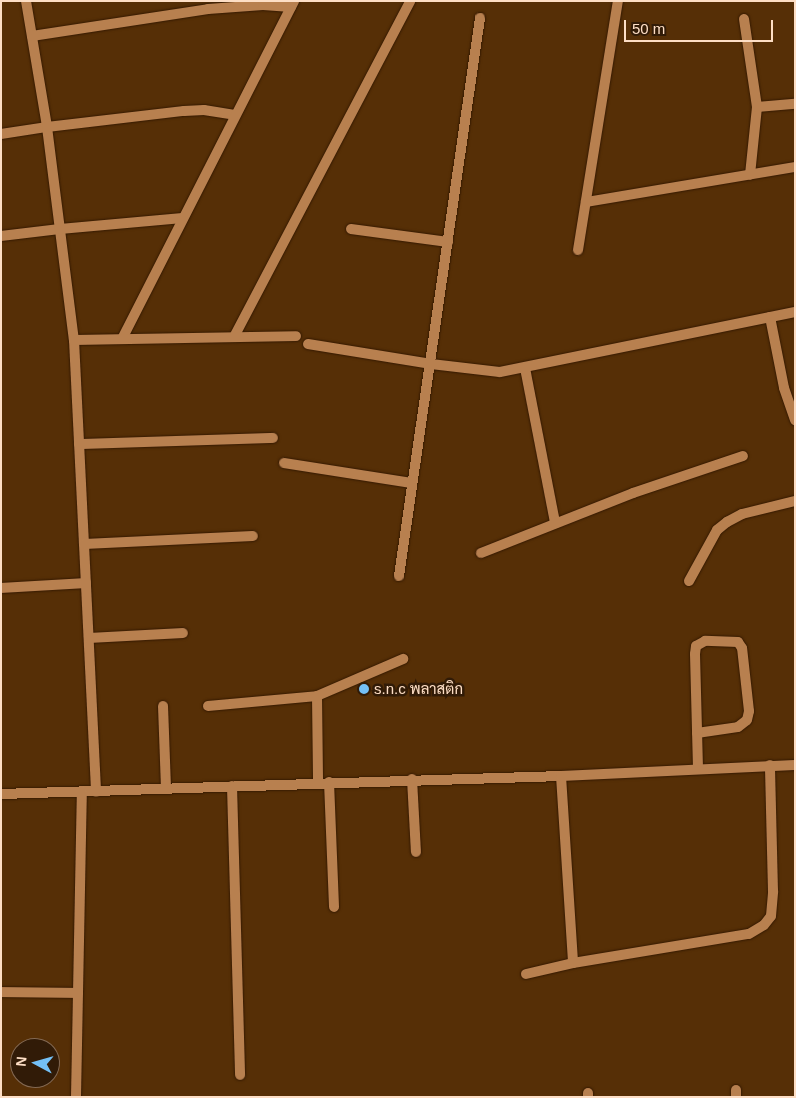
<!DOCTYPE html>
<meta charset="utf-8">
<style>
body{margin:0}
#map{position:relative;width:796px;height:1098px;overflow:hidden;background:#562f06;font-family:Arial,Sarabun,sans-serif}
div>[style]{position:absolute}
.roads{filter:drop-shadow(0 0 1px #341900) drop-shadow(0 0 1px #341900)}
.lane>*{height:10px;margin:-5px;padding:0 5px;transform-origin:5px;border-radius:5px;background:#b8804f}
.street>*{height:10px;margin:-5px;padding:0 5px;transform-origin:5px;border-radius:5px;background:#b8804f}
.dots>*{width:14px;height:14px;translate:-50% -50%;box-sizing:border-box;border:2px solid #311b07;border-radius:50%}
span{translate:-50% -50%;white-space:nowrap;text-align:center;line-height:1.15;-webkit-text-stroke:5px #311b07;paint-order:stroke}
.poi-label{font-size:15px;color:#fddec5}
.left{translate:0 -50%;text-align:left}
.frame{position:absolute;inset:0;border:2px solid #fddec5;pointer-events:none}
.north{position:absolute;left:10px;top:1038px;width:50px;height:50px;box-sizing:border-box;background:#311b07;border:1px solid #836953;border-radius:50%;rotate:276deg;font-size:14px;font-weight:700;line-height:20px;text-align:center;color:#fddec5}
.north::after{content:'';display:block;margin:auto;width:18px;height:22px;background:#74c0f6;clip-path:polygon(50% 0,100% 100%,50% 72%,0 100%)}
.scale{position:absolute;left:624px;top:20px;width:149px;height:22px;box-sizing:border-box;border:2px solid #fddec5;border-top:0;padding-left:6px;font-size:15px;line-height:18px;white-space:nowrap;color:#fddec5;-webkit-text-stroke:4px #311b07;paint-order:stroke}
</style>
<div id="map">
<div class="roads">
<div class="lane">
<i style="left:1px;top:134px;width:47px;rotate:-8.7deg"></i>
<i style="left:1px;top:236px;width:59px;rotate:-6.8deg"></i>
<i style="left:770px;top:317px;width:72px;rotate:78.8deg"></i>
<i style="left:784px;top:388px;width:34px;rotate:71deg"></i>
<i style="left:525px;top:368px;width:158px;rotate:79deg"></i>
<i style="left:481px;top:553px;width:163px;rotate:-21.5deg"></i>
<i style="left:633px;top:493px;width:116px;rotate:-18.6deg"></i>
<i style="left:689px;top:581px;width:58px;rotate:-61.2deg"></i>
<i style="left:717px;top:530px;width:13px;rotate:-39deg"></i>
<i style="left:727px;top:522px;width:17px;rotate:-28deg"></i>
<i style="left:742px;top:514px;width:55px;rotate:-13.8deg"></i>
<i style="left:1px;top:588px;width:85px;rotate:-3.4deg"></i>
<i style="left:697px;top:733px;width:41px;rotate:-8.3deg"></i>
<i style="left:738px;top:727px;width:11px;rotate:-38deg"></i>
<i style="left:747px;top:720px;width:9px;rotate:-77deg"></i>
<i style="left:749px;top:711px;width:63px;rotate:-96.3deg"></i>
<i style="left:742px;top:648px;width:7px;rotate:-124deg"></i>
<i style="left:738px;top:642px;width:33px;rotate:-178deg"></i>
<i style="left:705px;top:641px;width:10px;rotate:151deg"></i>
<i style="left:696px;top:646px;width:8px;rotate:97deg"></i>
<i style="left:695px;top:654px;width:114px;rotate:88.5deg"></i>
<i style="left:561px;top:776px;width:187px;rotate:86.3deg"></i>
<i style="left:412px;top:779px;width:73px;rotate:86.9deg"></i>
<i style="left:329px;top:782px;width:125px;rotate:87.7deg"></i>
<i style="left:526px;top:974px;width:48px;rotate:-13.2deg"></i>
<i style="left:573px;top:963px;width:178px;rotate:-9.4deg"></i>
<i style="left:749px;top:934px;width:17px;rotate:-31deg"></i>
<i style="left:764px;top:925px;width:11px;rotate:-52deg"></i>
<i style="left:771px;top:916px;width:25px;rotate:-85deg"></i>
<i style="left:773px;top:891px;width:126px;rotate:-91.4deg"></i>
</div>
<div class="street">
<i style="left:26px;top:1px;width:128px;rotate:80.5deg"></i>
<i style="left:47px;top:127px;width:215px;rotate:82.8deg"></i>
<i style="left:74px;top:340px;width:452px;rotate:87.2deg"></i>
<i style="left:744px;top:19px;width:89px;rotate:81.6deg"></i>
<i style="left:757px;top:107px;width:68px;rotate:95.9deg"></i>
<i style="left:32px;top:36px;width:178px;rotate:-8.7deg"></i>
<i style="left:208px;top:9px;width:55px;rotate:-4.2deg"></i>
<i style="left:263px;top:5px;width:28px;rotate:4deg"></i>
<i style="left:757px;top:107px;width:38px;rotate:-5deg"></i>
<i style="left:47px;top:127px;width:138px;rotate:-6.7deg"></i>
<i style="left:184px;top:111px;width:20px;rotate:-3deg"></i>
<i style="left:204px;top:110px;width:31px;rotate:9deg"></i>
<i style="left:586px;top:202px;width:212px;rotate:-9.5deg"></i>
<i style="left:60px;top:229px;width:123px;rotate:-5.1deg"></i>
<i style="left:351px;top:229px;width:98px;rotate:7.6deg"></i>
<i style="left:578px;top:250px;width:252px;rotate:-80.9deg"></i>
<i style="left:235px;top:335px;width:377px;rotate:-62.3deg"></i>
<i style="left:123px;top:337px;width:377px;rotate:-63deg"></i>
<i style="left:74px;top:340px;width:222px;rotate:-1deg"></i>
<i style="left:308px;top:344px;width:125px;rotate:9.2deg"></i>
<i style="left:431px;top:364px;width:69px;rotate:6.6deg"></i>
<i style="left:500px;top:372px;width:301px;rotate:-11.5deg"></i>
<i style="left:79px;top:444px;width:194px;rotate:-1.8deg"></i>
<i style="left:284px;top:463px;width:129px;rotate:8.9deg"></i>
<i style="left:84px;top:544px;width:169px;rotate:-2.7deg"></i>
<i style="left:399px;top:576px;width:564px;rotate:-81.74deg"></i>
<i style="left:89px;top:638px;width:94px;rotate:-3deg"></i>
<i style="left:317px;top:696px;width:86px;rotate:89.3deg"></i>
<i style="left:163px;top:706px;width:81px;rotate:87.9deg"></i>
<i style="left:208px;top:706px;width:109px;rotate:-5.2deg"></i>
<i style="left:317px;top:696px;width:94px;rotate:-23.3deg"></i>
<i style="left:232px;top:786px;width:289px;rotate:88.4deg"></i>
<i style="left:1px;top:794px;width:560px;rotate:-1.84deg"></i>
<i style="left:561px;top:776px;width:234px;rotate:-2.7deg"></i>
<i style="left:1px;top:992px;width:77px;rotate:0.7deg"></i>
<i style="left:76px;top:1097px;width:306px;rotate:-88.9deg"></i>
<i style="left:588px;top:1097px;width:4px;rotate:-90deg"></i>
<i style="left:736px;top:1097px;width:7px;rotate:-90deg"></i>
</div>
</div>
<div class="dots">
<i style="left:364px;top:689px;background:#74c0f6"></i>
</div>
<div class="poi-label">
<span class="left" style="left:374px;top:689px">s.n.c พลาสติก</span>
</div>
<div class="frame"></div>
<div class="north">N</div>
<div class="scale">50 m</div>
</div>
